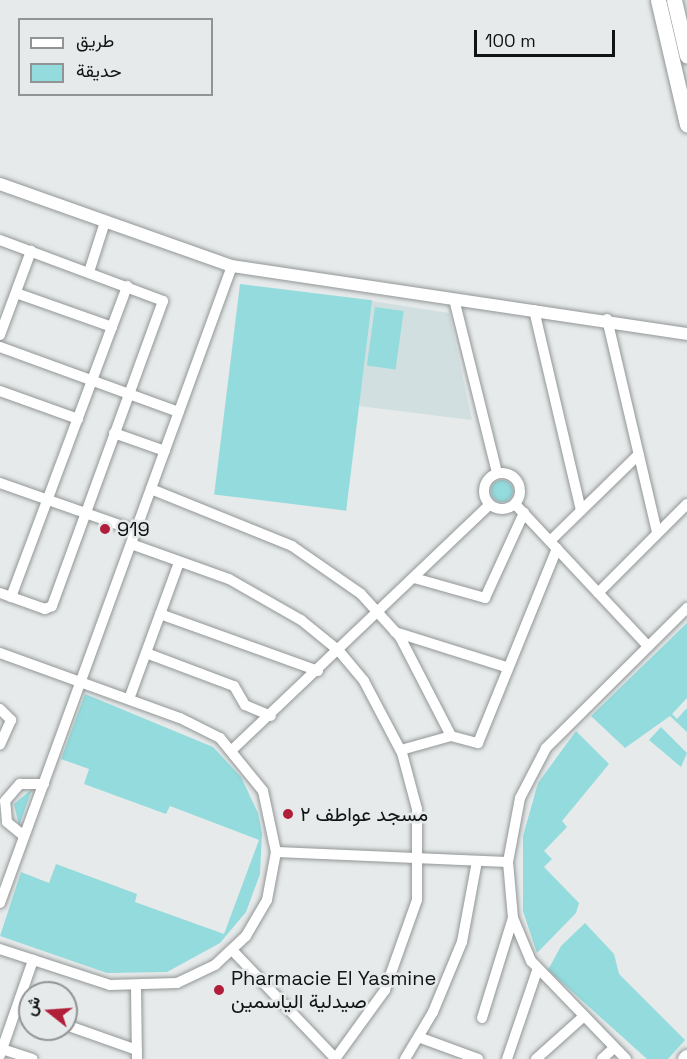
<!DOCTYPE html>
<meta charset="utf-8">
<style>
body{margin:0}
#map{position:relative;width:687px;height:1059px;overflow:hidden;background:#e6eaea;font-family:"Space Grotesk",Vazirmatn,sans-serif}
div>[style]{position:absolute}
.built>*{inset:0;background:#d2dfe0}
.green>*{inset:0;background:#93dbdd;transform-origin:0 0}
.round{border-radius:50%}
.roads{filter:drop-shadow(0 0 2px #929696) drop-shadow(0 0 2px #929696)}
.minor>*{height:10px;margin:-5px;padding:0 5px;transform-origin:5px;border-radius:5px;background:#fff}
.minor>.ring{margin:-5px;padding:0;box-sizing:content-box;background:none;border:10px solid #fff;border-radius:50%}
.tertiary>*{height:12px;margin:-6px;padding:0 6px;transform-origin:6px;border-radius:6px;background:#fff}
.secondary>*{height:14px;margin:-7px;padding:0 7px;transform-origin:7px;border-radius:7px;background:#fff}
.primary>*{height:15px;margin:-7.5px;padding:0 7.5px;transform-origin:7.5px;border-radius:7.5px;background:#fff}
.dots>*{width:16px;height:16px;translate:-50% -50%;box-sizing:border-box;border:3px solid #e6eaea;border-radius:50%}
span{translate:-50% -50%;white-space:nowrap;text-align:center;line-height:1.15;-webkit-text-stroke:5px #e6eaea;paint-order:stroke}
.poi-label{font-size:20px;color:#121414}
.left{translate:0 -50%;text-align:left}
.legend{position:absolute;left:18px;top:18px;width:195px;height:78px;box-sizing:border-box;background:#e6eaea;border:2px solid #919494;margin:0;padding:8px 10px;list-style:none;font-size:18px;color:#121414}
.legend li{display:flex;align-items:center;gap:12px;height:30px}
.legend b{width:30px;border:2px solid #919494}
.north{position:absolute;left:18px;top:981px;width:60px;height:60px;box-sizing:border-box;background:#e6eaea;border:2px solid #919494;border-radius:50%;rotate:287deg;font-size:16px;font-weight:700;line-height:24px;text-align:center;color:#121414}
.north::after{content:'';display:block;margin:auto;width:21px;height:27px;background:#b11e3a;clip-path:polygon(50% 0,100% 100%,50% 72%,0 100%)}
.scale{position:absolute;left:474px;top:30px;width:141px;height:27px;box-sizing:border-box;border:3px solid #121414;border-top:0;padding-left:8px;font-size:18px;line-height:21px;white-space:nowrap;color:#121414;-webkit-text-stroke:4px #e6eaea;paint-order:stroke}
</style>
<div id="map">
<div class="built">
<i style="clip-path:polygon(372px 301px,449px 313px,472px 420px,334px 403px)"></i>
</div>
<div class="green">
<i style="left:240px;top:284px;width:133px;height:212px;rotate:7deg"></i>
<i style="left:375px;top:307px;width:29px;height:59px;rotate:8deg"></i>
<i class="round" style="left:491px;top:480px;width:22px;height:22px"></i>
<i style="clip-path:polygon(687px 623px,687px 698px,672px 714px,677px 719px,687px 708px,687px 732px,670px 716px,625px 748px,591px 716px)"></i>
<i style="clip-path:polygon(85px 694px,213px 747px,241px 777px,258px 813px,262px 833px,260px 874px,246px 912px,220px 943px,167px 972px,107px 973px,0 936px,21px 872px,49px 883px,56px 864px,137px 894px,135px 902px,224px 934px,259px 840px,170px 806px,166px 814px,84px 784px,89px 769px,61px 759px)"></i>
<i style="clip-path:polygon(661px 727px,687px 753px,681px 767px,649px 740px)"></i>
<i style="clip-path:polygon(576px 731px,609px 764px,562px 821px,567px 827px,544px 851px,552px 859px,544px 867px,579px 903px,576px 913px,537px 953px,523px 911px,523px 836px,538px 783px)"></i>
<i style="clip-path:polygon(32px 789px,19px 826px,14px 804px)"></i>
<i style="clip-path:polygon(585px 923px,614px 954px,619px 974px,685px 1040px,668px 1059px,647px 1059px,548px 970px,561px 946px)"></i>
</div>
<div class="roads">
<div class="minor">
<i style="left:0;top:240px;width:174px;rotate:20.5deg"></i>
<i style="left:163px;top:301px;width:325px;rotate:110deg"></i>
<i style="left:52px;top:606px;width:8px;rotate:157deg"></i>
<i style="left:45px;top:609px;width:48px;rotate:-160.4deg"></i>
<i style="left:89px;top:272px;width:52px;rotate:-72.3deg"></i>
<i style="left:16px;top:293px;width:102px;rotate:19.5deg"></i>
<i style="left:454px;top:299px;width:179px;rotate:76.1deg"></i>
<i style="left:534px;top:310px;width:206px;rotate:76.8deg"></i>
<i style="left:607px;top:319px;width:220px;rotate:76.8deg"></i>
<i style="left:0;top:335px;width:90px;rotate:-69.7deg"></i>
<i style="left:0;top:347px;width:190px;rotate:20deg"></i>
<i style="left:0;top:391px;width:83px;rotate:19.7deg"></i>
<i style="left:114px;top:433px;width:54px;rotate:19.4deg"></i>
<i class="ring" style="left:484px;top:473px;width:26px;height:26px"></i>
<i style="left:0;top:483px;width:144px;rotate:19.4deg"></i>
<i style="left:151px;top:489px;width:152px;rotate:22deg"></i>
<i style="left:292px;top:546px;width:84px;rotate:34.8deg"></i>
<i style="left:361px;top:594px;width:58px;rotate:47.8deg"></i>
<i style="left:400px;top:637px;width:111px;rotate:62.7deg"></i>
<i style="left:515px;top:504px;width:195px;rotate:46.9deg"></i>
<i style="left:550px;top:541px;width:124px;rotate:-44.3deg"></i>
<i style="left:131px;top:544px;width:104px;rotate:19.7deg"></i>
<i style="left:229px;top:579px;width:83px;rotate:29.7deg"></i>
<i style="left:301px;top:620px;width:49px;rotate:39.2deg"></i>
<i style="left:339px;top:651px;width:39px;rotate:50deg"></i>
<i style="left:364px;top:681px;width:81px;rotate:62.2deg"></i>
<i style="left:402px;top:753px;width:58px;rotate:75deg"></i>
<i style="left:417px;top:809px;width:91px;rotate:90deg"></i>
<i style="left:417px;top:900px;width:96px;rotate:109.6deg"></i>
<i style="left:385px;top:990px;width:85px;rotate:125.9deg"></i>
<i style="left:414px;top:578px;width:74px;rotate:15.7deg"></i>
<i style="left:485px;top:598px;width:94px;rotate:-65.4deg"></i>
<i style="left:598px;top:593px;width:126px;rotate:-45deg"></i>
<i style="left:11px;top:597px;width:332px;rotate:-69.5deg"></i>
<i style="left:160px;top:614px;width:168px;rotate:19.8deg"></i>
<i style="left:395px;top:632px;width:116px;rotate:17.5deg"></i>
<i style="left:0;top:653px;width:191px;rotate:19.9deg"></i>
<i style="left:180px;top:718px;width:45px;rotate:26.6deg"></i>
<i style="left:220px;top:738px;width:68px;rotate:50.9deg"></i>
<i style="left:263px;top:791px;width:62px;rotate:78deg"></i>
<i style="left:276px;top:852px;width:49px;rotate:100.6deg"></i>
<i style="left:267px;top:900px;width:42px;rotate:120.3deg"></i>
<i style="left:246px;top:936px;width:42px;rotate:136.9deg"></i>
<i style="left:215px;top:965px;width:42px;rotate:154.7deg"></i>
<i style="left:177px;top:983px;width:67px;rotate:178.3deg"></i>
<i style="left:110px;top:985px;width:116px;rotate:-161.9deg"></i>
<i style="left:146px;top:653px;width:94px;rotate:20.6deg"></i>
<i style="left:234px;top:686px;width:22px;rotate:60deg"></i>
<i style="left:245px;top:705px;width:28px;rotate:23deg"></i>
<i style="left:129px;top:699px;width:146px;rotate:-69.9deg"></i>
<i style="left:0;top:709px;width:16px;rotate:45deg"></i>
<i style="left:11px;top:720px;width:27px;rotate:114deg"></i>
<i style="left:233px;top:749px;width:354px;rotate:-43.6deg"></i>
<i style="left:401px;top:750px;width:52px;rotate:-15.6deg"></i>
<i style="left:451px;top:736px;width:28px;rotate:15deg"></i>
<i style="left:478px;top:743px;width:210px;rotate:-67.9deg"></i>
<i style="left:24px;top:836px;width:22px;rotate:-141deg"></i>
<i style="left:7px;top:822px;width:21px;rotate:-95deg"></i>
<i style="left:5px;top:801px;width:23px;rotate:-49deg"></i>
<i style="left:20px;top:784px;width:24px"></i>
<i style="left:276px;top:852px;width:232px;rotate:2.5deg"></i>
<i style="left:0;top:903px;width:678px;rotate:-69.99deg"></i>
<i style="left:233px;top:951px;width:149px;rotate:46.4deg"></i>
<i style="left:136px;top:988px;width:71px;rotate:89.2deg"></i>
<i style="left:482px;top:1018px;width:105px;rotate:-72.8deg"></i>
<i style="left:66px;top:1025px;width:75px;rotate:19.4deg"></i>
<i style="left:421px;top:1038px;width:61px;rotate:20.2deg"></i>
<i style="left:2px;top:1049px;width:32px;rotate:18deg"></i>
<i style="left:0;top:1055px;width:101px;rotate:-70.8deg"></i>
<i style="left:405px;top:1059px;width:55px;rotate:-59.2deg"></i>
<i style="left:433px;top:1012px;width:76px;rotate:-67.5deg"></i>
<i style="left:462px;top:942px;width:82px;rotate:-79.5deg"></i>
<i style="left:507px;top:1059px;width:93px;rotate:-71.2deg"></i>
<i style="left:536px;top:1059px;width:63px;rotate:-41.8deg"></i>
<i style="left:602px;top:1059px;width:16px;rotate:-43deg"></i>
<i style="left:626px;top:1059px;width:136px;rotate:-134.1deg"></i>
<i style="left:531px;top:961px;width:47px;rotate:-112.7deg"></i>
<i style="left:513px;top:918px;width:56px;rotate:-95.1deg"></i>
<i style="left:508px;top:862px;width:65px;rotate:-79.4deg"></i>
<i style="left:520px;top:798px;width:56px;rotate:-62.5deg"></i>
<i style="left:546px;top:748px;width:199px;rotate:-44.8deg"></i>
</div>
<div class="tertiary">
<i style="left:0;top:184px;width:246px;rotate:19.5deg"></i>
<i style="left:232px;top:266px;width:460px;rotate:8.5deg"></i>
</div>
<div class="secondary">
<i style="left:685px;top:1059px;width:3px;rotate:-45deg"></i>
</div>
<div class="primary">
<i style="left:658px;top:0;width:128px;rotate:76.9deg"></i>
<i style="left:674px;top:0;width:57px;rotate:76.9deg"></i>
</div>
</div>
<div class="dots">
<i style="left:105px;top:529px;background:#b11e3a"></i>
<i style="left:288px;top:814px;background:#b11e3a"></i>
<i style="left:219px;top:990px;background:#b11e3a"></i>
</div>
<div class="poi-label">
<span class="left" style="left:117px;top:529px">919</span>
<span class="left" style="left:300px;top:814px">مسجد عواطف ٢</span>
<span class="left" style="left:231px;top:990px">Pharmacie El Yasmine<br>صيدلية الياسمين</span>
</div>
<ul class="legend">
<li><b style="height:8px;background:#fff"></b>طريق</li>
<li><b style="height:16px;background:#93dbdd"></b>حديقة</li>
</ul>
<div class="north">ش</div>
<div class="scale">100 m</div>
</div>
